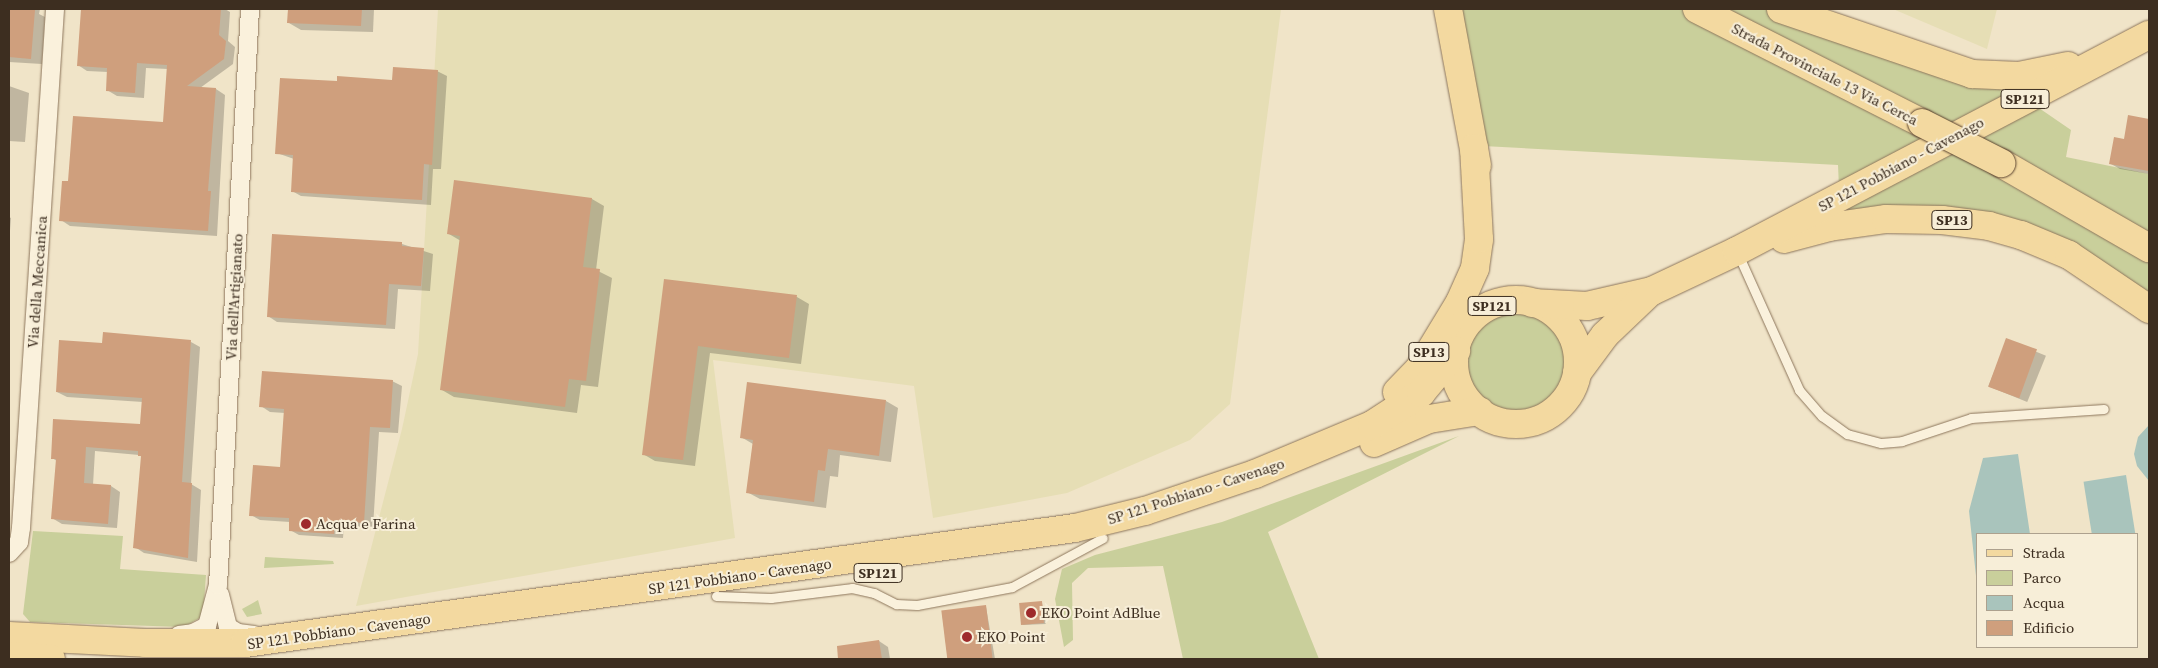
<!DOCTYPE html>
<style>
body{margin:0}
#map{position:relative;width:2158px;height:668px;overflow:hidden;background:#f0e4c8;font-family:"Source Serif 4",serif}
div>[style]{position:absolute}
.farmland>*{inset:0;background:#e6deb5}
.green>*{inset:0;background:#c9cf9b}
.round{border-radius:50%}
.water>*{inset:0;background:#a9c4bc;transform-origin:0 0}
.shadow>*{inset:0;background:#0003;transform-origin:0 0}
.building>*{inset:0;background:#cf9f7d;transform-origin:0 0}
.roads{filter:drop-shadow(0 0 1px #8d765c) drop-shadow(0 0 1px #8d765c)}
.service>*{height:9px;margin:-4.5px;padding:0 4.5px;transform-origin:4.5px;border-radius:4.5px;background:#faf1dc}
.minor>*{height:18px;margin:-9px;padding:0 9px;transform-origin:9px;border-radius:9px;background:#faf1dc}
.primary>*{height:28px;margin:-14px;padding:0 14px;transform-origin:14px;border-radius:14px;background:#f3d9a0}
.primary>.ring{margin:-14px;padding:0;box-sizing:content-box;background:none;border:28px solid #f3d9a0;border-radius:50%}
.bridges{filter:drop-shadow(0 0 1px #5b4430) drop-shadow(0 0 1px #5b4430)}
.primary-bridge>*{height:28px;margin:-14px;padding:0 14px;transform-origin:14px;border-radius:14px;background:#f3d9a0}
.dots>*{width:14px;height:14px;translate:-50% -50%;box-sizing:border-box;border:2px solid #f7eed8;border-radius:50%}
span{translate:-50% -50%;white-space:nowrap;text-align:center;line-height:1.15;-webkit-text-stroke:4px #f7eed8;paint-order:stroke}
.shield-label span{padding:1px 4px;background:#f7eed8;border:1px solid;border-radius:4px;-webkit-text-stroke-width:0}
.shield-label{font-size:14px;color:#3d2e20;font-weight:700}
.street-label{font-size:15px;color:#3d2e20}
.poi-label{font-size:15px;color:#3d2e20}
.left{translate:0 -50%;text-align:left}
.frame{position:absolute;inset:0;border:10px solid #3d2e20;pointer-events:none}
.legend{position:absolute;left:1976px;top:533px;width:162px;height:115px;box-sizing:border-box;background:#f7eed8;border:1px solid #ada18e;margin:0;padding:6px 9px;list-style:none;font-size:15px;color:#3d2e20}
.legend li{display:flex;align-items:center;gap:10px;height:25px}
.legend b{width:25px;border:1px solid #ada18e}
</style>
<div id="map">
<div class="farmland">
<i style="clip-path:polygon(438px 9px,1281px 9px,1230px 404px,1190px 440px,1067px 493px,933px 518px,914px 386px,713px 360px,735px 538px,356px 606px,402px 429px,418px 354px)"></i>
<i style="clip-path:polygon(1893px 9px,1997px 9px,1987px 49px)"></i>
</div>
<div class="green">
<i style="clip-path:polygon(1455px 9px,1768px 9px,2011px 89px,2071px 130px,2066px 157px,2149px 174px,2149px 299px,2086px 255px,1845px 216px,1840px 211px,1838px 165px,1483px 146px)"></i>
<i class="round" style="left:1466px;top:314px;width:100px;height:100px"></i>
<i style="clip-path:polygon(1459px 436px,1268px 532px,1319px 659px,1183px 659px,1163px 566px,1088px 568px,1072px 583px,1073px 640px,1064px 647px,1055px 599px,1062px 569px,1095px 555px,1222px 522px)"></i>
<i style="clip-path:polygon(33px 531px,123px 536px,120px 569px,206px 575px,203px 616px,184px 627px,30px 622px,23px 614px)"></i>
<i style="clip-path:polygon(265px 557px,333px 561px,334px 564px,264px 568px)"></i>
<i style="clip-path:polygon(258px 600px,262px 614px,247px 617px,242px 609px)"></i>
</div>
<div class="water">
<i style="clip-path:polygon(2149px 425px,2149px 481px,2137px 466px,2134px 454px,2138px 437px)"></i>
<i style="clip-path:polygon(2018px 454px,2030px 534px,1977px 534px,1976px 576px,1969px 511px,1983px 458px)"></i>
<i style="left:2126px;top:475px;width:60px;height:43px;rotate:81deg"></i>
</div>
<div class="shadow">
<i style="clip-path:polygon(9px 9px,40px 9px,39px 14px,45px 17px,42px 64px,9px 62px)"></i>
<i style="clip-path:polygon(82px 9px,225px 9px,230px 12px,228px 41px,235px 47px,233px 64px,200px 88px,216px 89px,225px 95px,217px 236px,70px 226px,61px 220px,69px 182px,165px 124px,168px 69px,146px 68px,144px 98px,117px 96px,107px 90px,108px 72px,87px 71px,78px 65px)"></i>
<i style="clip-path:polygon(289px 9px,374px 9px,373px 32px,301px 30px,289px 23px)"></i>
<i style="clip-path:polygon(402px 9px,451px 9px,451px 10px)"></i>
<i style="clip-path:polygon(437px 71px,447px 76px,441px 169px,433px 169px,431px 205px,301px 196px,292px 191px,294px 159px,277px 153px,338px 83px,393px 81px)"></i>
<i style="clip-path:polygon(9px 86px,29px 93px,25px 142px,9px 141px)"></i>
<i style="clip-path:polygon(2129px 117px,2149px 120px,2149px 174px,2120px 169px,2111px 164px,2125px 140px)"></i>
<i style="clip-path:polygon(592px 199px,604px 206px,596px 270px,612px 278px,598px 387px,581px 385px,577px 413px,454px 397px,442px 390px,461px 241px,449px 234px)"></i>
<i style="clip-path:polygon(9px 217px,11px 218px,9px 243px)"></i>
<i style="clip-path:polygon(402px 244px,433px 254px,430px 291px,398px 289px,395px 329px,277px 322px,268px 316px)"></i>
<i style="clip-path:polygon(665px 280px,797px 297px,809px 304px,801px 364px,710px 353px,695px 466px,655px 461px,643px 454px)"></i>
<i style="left:2007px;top:340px;width:42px;height:50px;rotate:22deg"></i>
<i style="clip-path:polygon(191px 342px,200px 347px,191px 484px,201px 490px,197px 562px,144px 553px,135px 547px,142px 457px,139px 455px,95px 451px,93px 485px,111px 486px,120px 492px,117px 528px,62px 524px,52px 518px,57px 461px,52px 458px,141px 426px,143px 402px,67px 397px,57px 392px)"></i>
<i style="clip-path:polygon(392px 381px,402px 386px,398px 433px,379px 432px,373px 527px,344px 526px,343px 538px,299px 535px,290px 530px,290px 522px,260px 520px,251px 515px,281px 468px,285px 413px,270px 412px,261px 406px)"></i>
<i style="clip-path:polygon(886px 401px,898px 408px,891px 462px,840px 455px,838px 477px,830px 476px,826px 508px,760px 499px,747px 492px,753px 444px,741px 437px)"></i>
<i style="clip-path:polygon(1042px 603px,1046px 624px,1022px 625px)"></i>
<i style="clip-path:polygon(986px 607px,995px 659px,948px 659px,942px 612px)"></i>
<i style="clip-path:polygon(879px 641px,888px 647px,890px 659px,840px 659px,838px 647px)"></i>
</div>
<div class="building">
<i style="clip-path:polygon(9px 9px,35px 10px,31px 59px,9px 57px)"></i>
<i style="clip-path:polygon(81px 9px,221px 9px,219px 35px,226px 41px,224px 59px,187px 86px,216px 88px,208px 191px,211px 191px,208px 231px,59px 221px,62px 181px,68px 181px,73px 116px,163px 122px,167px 65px,137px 63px,135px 93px,106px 91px,107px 68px,77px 66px)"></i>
<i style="clip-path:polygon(288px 9px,362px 9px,361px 26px,287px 23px)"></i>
<i style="clip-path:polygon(393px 67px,438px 70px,432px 165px,424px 164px,422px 200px,291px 192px,293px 155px,275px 154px,280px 78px,337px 81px,337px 76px,392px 80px)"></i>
<i style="clip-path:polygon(2128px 115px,2149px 119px,2149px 171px,2109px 164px,2114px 137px,2124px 139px)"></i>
<i style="clip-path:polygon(454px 180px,592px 198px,583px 267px,600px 269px,586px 381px,569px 379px,565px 407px,440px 390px,460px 236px,447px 234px)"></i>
<i style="clip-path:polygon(272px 234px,402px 242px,402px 246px,424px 248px,421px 286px,389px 284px,386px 325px,267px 317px)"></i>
<i style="clip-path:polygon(664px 279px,797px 295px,789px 358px,698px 346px,683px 460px,642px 455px)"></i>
<i style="clip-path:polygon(103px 332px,191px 340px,182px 482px,192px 483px,188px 558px,133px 548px,141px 456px,138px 456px,138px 451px,86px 447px,84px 483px,111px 485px,108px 524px,51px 519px,56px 459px,51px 459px,53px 419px,140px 424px,142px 398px,56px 392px,59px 340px,102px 343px)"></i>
<i style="left:2006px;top:338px;width:33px;height:52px;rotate:20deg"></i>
<i style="clip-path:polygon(262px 371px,393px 380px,390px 428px,370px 427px,364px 523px,335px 521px,334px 534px,289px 531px,289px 518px,249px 516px,253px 465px,280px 467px,284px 409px,259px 407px)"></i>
<i style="clip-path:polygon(747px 382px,886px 400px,879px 456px,828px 449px,825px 471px,818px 470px,814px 502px,746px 493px,753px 440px,740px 438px)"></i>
<i style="left:1042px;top:601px;width:22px;height:23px;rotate:85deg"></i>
<i style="left:986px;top:605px;width:54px;height:45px;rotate:83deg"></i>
<i style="clip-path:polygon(879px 640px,882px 659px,838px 659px,837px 646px)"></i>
</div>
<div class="roads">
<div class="service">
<i style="left:1738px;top:254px;width:149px;rotate:65.8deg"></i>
<i style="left:1799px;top:390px;width:35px;rotate:49deg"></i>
<i style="left:1822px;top:416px;width:31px;rotate:36deg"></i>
<i style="left:1847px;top:434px;width:35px;rotate:15deg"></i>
<i style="left:1881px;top:443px;width:21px;rotate:-5deg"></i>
<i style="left:1902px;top:441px;width:73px;rotate:-18.4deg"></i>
<i style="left:1971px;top:418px;width:133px;rotate:-3.9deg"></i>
<i style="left:716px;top:596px;width:55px;rotate:2.1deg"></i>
<i style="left:771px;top:598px;width:82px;rotate:-7deg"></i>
<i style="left:852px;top:588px;width:23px;rotate:13deg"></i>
<i style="left:874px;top:593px;width:25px;rotate:27deg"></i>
<i style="left:896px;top:604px;width:21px;rotate:3deg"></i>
<i style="left:917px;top:605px;width:97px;rotate:-10.7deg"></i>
<i style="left:1012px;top:587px;width:103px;rotate:-28.3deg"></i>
</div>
<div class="minor">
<i style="left:9px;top:553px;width:15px;rotate:-48deg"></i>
<i style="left:19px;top:542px;width:14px;rotate:-82deg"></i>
<i style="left:21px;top:528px;width:520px;rotate:-86.25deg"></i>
<i style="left:220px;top:595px;width:33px;rotate:76deg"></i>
<i style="left:228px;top:627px;width:12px;rotate:31deg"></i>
<i style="left:238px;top:633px;width:16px;rotate:7deg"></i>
<i style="left:179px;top:635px;width:14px;rotate:-8deg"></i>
<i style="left:193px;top:633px;width:16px;rotate:-27deg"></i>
<i style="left:207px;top:626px;width:42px;rotate:-75deg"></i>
<i style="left:218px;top:585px;width:577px;rotate:-86.82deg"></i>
</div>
<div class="primary">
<i style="left:1448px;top:9px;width:159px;rotate:79.5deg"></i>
<i style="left:1697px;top:9px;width:252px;rotate:26.9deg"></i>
<i style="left:1781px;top:9px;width:202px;rotate:18.8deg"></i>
<i style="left:1972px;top:74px;width:47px;rotate:2.4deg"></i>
<i style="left:2019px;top:76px;width:50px;rotate:-11.5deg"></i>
<i style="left:2001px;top:163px;width:171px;rotate:29.9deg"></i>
<i style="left:1784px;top:239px;width:47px;rotate:-14.9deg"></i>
<i style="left:1829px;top:227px;width:58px;rotate:-8deg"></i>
<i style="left:1886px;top:219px;width:56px;rotate:1deg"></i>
<i style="left:1942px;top:220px;width:47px;rotate:7.3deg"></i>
<i style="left:1989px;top:226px;width:33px;rotate:16deg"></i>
<i style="left:2021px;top:235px;width:52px;rotate:22.6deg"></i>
<i style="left:2069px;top:255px;width:97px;rotate:34deg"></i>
<i class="ring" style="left:1454px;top:300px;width:96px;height:96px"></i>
<i style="left:1532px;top:303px;width:55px;rotate:3.1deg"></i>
<i style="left:1587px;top:306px;width:67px;rotate:-13deg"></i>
<i style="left:1652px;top:291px;width:94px;rotate:-25.2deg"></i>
<i style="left:1737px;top:251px;width:465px;rotate:-27.7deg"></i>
<i style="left:1577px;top:373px;width:47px;rotate:-53.6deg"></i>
<i style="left:1605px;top:335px;width:61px;rotate:-43.7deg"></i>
<i style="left:1397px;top:392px;width:33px;rotate:-46deg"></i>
<i style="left:1420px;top:368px;width:77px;rotate:-58.8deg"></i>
<i style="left:1460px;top:302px;width:37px;rotate:-66deg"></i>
<i style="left:1475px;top:268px;width:29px;rotate:-82deg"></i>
<i style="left:1479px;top:239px;width:91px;rotate:-93.1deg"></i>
<i style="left:1374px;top:443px;width:60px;rotate:-23.6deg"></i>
<i style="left:1429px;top:419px;width:51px;rotate:-9.1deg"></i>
<i style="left:9px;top:636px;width:136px;rotate:2.9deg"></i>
<i style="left:145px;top:643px;width:100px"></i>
<i style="left:245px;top:643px;width:838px;rotate:-7.89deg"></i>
<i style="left:1075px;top:528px;width:72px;rotate:-13.7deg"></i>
<i style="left:1145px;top:511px;width:116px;rotate:-18.6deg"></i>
<i style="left:1255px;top:474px;width:127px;rotate:-22.7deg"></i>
<i style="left:1372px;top:425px;width:59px;rotate:-33.1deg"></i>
<i style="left:1421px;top:393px;width:55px;rotate:-50.2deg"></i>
<i style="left:9px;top:656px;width:42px;rotate:4.1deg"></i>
</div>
</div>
<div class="bridges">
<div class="primary-bridge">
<i style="left:1922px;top:123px;width:89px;rotate:26.9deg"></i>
</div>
</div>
<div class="dots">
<i style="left:306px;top:524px;background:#9e2a2b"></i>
<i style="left:1031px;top:613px;background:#9e2a2b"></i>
<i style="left:967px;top:637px;background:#9e2a2b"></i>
</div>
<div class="shield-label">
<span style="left:2025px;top:99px">SP121</span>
<span style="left:1952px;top:220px">SP13</span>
<span style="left:1492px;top:306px">SP121</span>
<span style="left:1429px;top:352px">SP13</span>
<span style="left:878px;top:573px">SP121</span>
</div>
<div class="street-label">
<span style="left:1825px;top:74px;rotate:27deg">Strada Provinciale 13 Via Cerca</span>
<span style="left:1901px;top:164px;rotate:-28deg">SP 121 Pobbiano - Cavenago</span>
<span style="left:37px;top:282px;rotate:-86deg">Via della Meccanica</span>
<span style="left:234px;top:297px;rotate:-87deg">Via dell'Artigianato</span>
<span style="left:1196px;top:491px;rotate:-18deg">SP 121 Pobbiano - Cavenago</span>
<span style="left:740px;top:576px;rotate:-8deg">SP 121 Pobbiano - Cavenago</span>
<span style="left:339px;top:631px;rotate:-8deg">SP 121 Pobbiano - Cavenago</span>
</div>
<div class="poi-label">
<span class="left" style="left:316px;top:524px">Acqua e Farina</span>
<span class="left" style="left:1041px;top:613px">EKO Point AdBlue</span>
<span class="left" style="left:977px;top:637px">EKO Point</span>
</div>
<div class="frame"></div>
<ul class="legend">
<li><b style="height:6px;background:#f3d9a0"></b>Strada</li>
<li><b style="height:14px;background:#c9cf9b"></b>Parco</li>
<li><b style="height:14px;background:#a9c4bc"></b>Acqua</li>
<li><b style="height:14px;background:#cf9f7d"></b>Edificio</li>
</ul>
</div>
